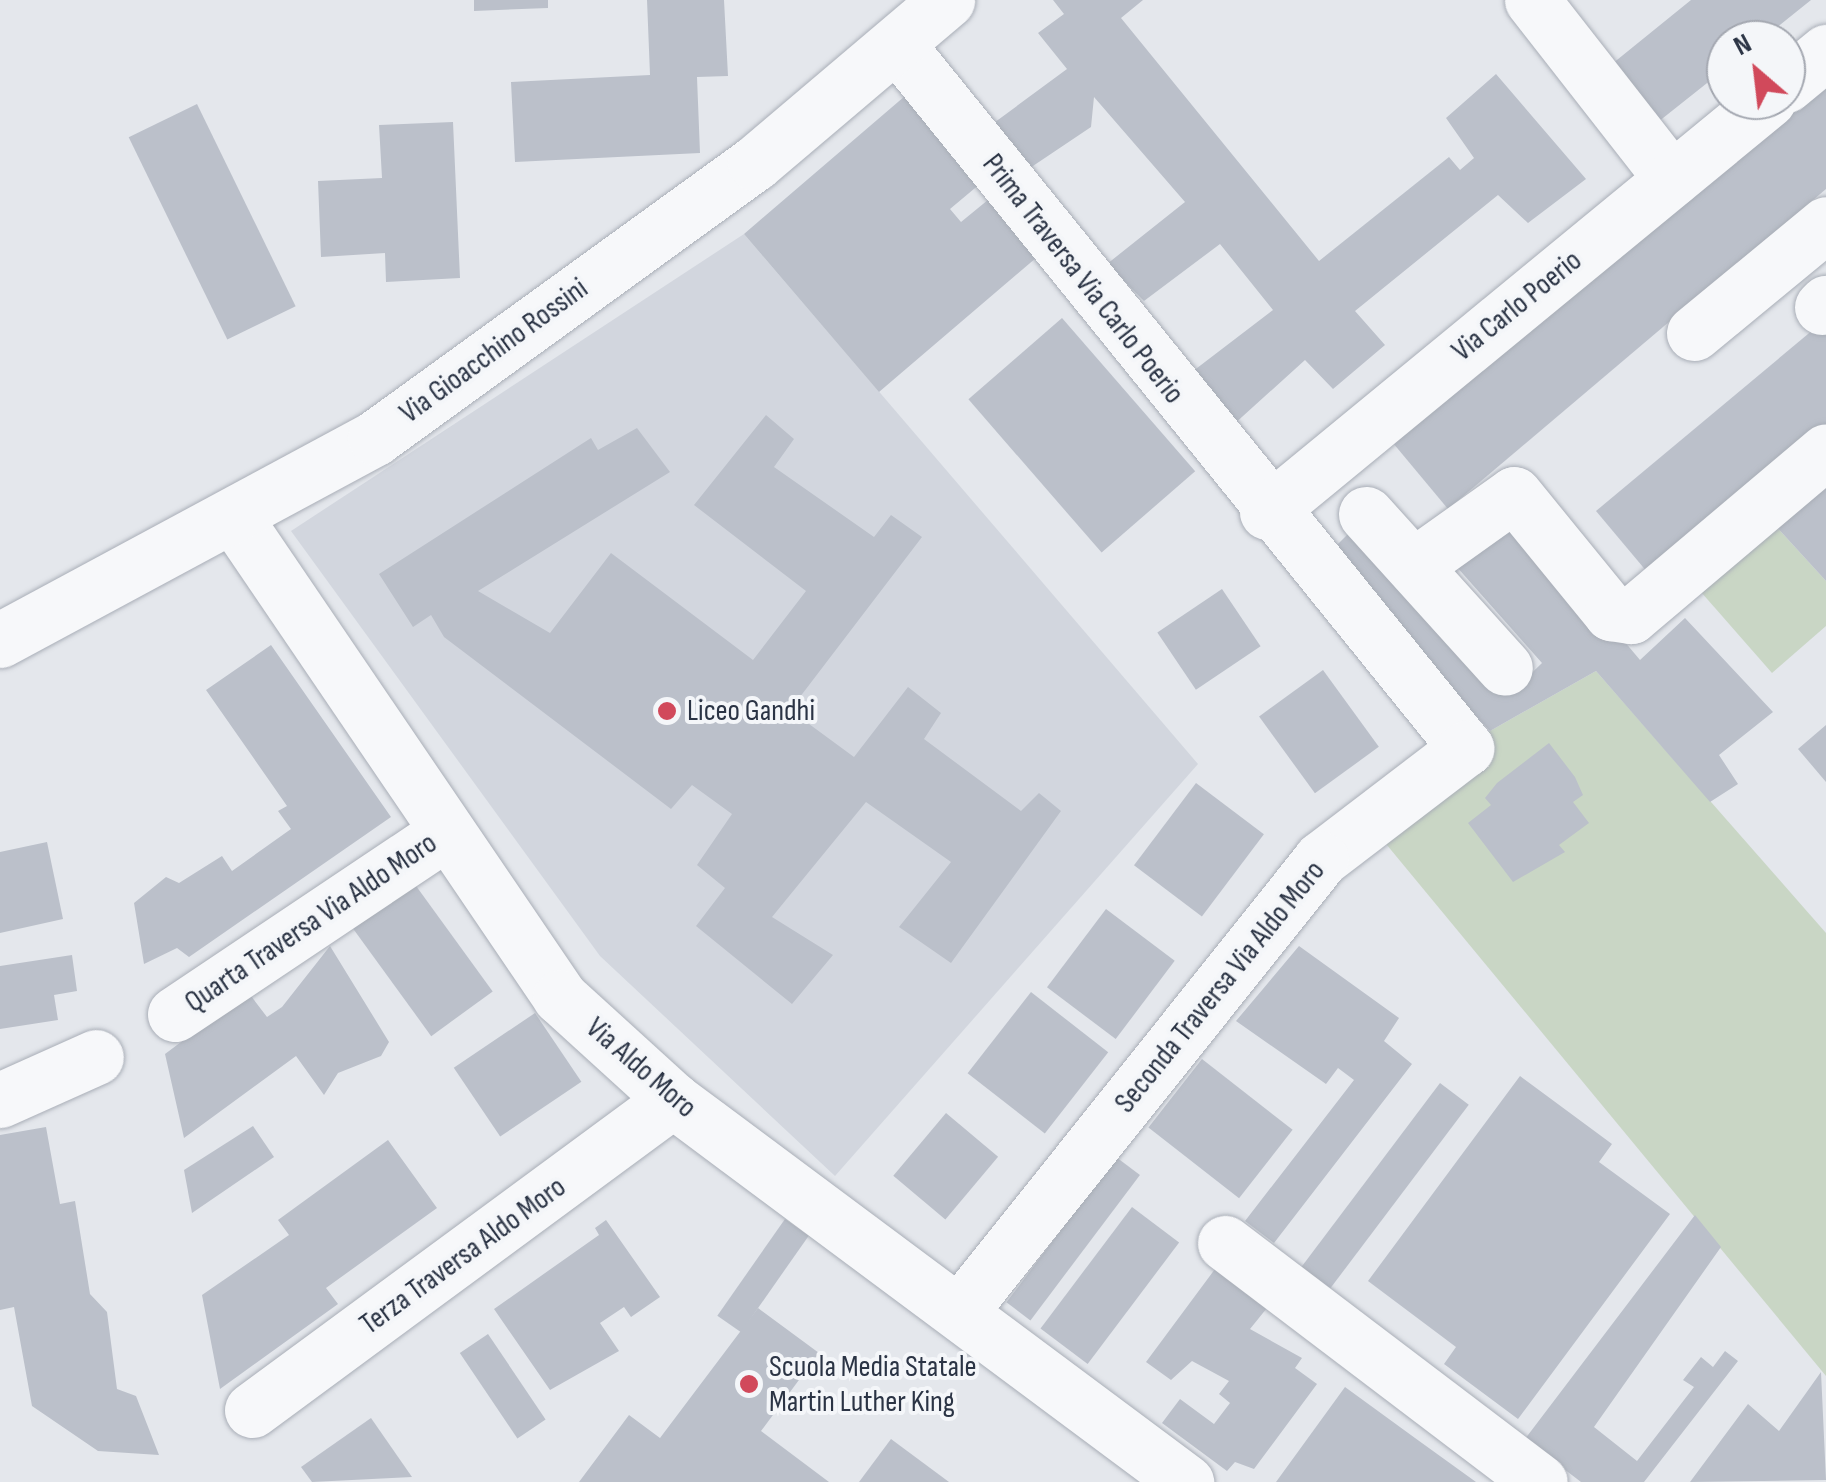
<!DOCTYPE html>
<style>
body{margin:0}
#map{position:relative;width:1826px;height:1482px;overflow:hidden;background:#e4e7ec;font-family:"Sofia Sans Condensed",sans-serif}
div>[style]{position:absolute}
.built>*{inset:0;background:#d2d6de}
.green>*{inset:0;background:#c9d6c5}
.building>*{inset:0;background:#bbc0ca;transform-origin:0 0}
.roads{filter:drop-shadow(0 0 2px #a9aeb7) drop-shadow(0 0 2px #a9aeb7)}
.minor>*{height:55px;margin:-27.5px;padding:0 27.5px;transform-origin:27.5px;border-radius:27.5px;background:#f7f8fa}
.dots>*{width:28px;height:28px;translate:-50% -50%;box-sizing:border-box;border:5px solid #f4f6f9;border-radius:50%}
span{translate:-50% -50%;white-space:nowrap;text-align:center;line-height:1.15;-webkit-text-stroke:8px #f4f6f9;paint-order:stroke}
.street-label{font-size:30px;color:#2b3445}
.poi-label{font-size:30px;color:#2b3445}
.left{translate:0 -50%;text-align:left}
.north{position:absolute;left:1706px;top:20px;width:100px;height:100px;box-sizing:border-box;background:#f4f6f9;border:2px solid #a4a8b1;border-radius:50%;rotate:332deg;font-size:28px;font-weight:700;line-height:40px;text-align:center;color:#2b3445}
.north::after{content:'';display:block;margin:auto;width:35px;height:45px;background:#d1495b;clip-path:polygon(50% 0,100% 100%,50% 72%,0 100%)}
</style>
<div id="map">
<div class="built">
<i style="clip-path:polygon(744px 234px,1198px 764px,835px 1176px,600px 956px,291px 531px)"></i>
</div>
<div class="green">
<i style="clip-path:polygon(1772px 522px,1826px 581px,1826px 626px,1772px 673px,1694px 584px)"></i>
<i style="clip-path:polygon(1596px 671px,1826px 933px,1826px 1376px,1377px 833px,1490px 731px)"></i>
</div>
<div class="building">
<i style="clip-path:polygon(474px 0,548px 0,548px 8px,474px 11px)"></i>
<i style="clip-path:polygon(647px 0,724px 0,728px 76px,697px 77px,700px 153px,515px 162px,511px 82px,650px 75px)"></i>
<i style="clip-path:polygon(1053px 0,1143px 0,1121px 18px,1319px 261px,1449px 157px,1460px 170px,1474px 158px,1446px 118px,1496px 74px,1586px 179px,1528px 223px,1498px 195px,1355px 311px,1385px 345px,1333px 389px,1305px 360px,1232px 426px,1184px 378px,1273px 310px,1220px 244px,1144px 301px,1107px 264px,1185px 202px,1094px 97px,1091px 127px,1021px 174px,987px 128px,1067px 69px,1038px 33px,1064px 14px)"></i>
<i style="clip-path:polygon(1691px 0,1811px 0,1761px 40px,1726px 40px,1726px 68px,1658px 122px,1612px 64px)"></i>
<i style="clip-path:polygon(1826px 80px,1826px 189px,1448px 509px,1393px 443px)"></i>
<i style="clip-path:polygon(912px 90px,987px 178px,950px 209px,961px 222px,994px 195px,1043px 252px,879px 392px,744px 234px)"></i>
<i style="left:197px;top:104px;width:225px;height:76px;rotate:64deg"></i>
<i style="clip-path:polygon(453px 122px,460px 278px,386px 282px,385px 253px,321px 257px,318px 181px,382px 178px,379px 125px)"></i>
<i style="left:1062px;top:318px;width:203px;height:124px;rotate:49deg"></i>
<i style="clip-path:polygon(1826px 319px,1826px 426px,1648px 573px,1596px 511px)"></i>
<i style="clip-path:polygon(766px 415px,794px 439px,774px 467px,874px 537px,891px 515px,922px 537px,790px 710px,854px 757px,908px 687px,941px 713px,924px 739px,1021px 811px,1039px 793px,1061px 811px,951px 963px,899px 927px,951px 862px,866px 802px,772px 917px,833px 955px,792px 1004px,696px 926px,725px 888px,697px 865px,732px 814px,692px 785px,671px 809px,444px 637px,431px 615px,413px 627px,379px 574px,591px 438px,598px 450px,637px 428px,670px 472px,478px 591px,550px 633px,611px 553px,753px 660px,806px 591px,694px 505px)"></i>
<i style="clip-path:polygon(1826px 475px,1826px 581px,1772px 522px)"></i>
<i style="clip-path:polygon(1519px 516px,1640px 660px,1685px 618px,1773px 712px,1719px 755px,1738px 784px,1710px 802px,1596px 671px,1490px 731px,1326px 556px,1355px 527px,1512px 692px,1542px 663px,1456px 566px)"></i>
<i style="left:1222px;top:589px;width:69px;height:78px;rotate:56deg"></i>
<i style="clip-path:polygon(271px 645px,391px 817px,189px 957px,177px 948px,144px 964px,134px 903px,166px 877px,179px 883px,222px 856px,232px 871px,291px 829px,278px 811px,287px 806px,206px 690px)"></i>
<i style="left:1323px;top:670px;width:95px;height:79px;rotate:54deg"></i>
<i style="clip-path:polygon(1826px 725px,1826px 782px,1798px 749px)"></i>
<i style="clip-path:polygon(1549px 743px,1575px 777px,1583px 795px,1573px 802px,1589px 823px,1559px 845px,1565px 852px,1513px 882px,1468px 823px,1491px 805px,1485px 798px,1497px 783px)"></i>
<i style="left:1196px;top:783px;width:85px;height:103px;rotate:37deg"></i>
<i style="clip-path:polygon(47px 842px,63px 919px,0 933px,0 852px)"></i>
<i style="left:411px;top:879px;width:139px;height:76px;rotate:54deg"></i>
<i style="left:1106px;top:909px;width:86px;height:98px;rotate:37deg"></i>
<i style="clip-path:polygon(330px 946px,389px 1042px,381px 1056px,338px 1073px,324px 1095px,296px 1056px,184px 1138px,165px 1054px,248px 992px,267px 1017px,282px 1007px)"></i>
<i style="clip-path:polygon(1299px 946px,1399px 1018px,1384px 1041px,1412px 1064px,1274px 1243px,1245px 1221px,1354px 1080px,1338px 1068px,1326px 1084px,1236px 1021px)"></i>
<i style="clip-path:polygon(72px 955px,77px 991px,54px 995px,58px 1020px,0 1029px,0 966px)"></i>
<i style="left:1031px;top:992px;width:98px;height:103px;rotate:38deg"></i>
<i style="left:535px;top:1013px;width:83px;height:98px;rotate:56deg"></i>
<i style="left:1202px;top:1059px;width:115px;height:87px;rotate:38deg"></i>
<i style="clip-path:polygon(1520px 1076px,1612px 1144px,1599px 1162px,1670px 1214px,1518px 1419px,1444px 1364px,1456px 1347px,1368px 1281px)"></i>
<i style="left:1440px;top:1083px;width:36px;height:230px;rotate:37deg"></i>
<i style="left:946px;top:1113px;width:68px;height:82px;rotate:40deg"></i>
<i style="clip-path:polygon(253px 1126px,274px 1157px,192px 1213px,184px 1170px)"></i>
<i style="clip-path:polygon(46px 1127px,60px 1204px,75px 1201px,90px 1294px,107px 1312px,117px 1389px,136px 1396px,159px 1455px,98px 1451px,32px 1406px,14px 1307px,0 1310px,0 1135px)"></i>
<i style="clip-path:polygon(388px 1140px,437px 1208px,326px 1288px,338px 1304px,220px 1389px,202px 1295px,289px 1235px,278px 1220px)"></i>
<i style="left:1116px;top:1157px;width:30px;height:182px;rotate:37deg"></i>
<i style="left:1132px;top:1207px;width:59px;height:152px;rotate:37deg"></i>
<i style="clip-path:polygon(1695px 1215px,1721px 1247px,1594px 1427px,1637px 1461px,1694px 1387px,1683px 1380px,1701px 1357px,1713px 1367px,1725px 1351px,1738px 1361px,1644px 1482px,1581px 1482px,1525px 1439px)"></i>
<i style="left:785px;top:1219px;width:29px;height:118px;rotate:35deg"></i>
<i style="clip-path:polygon(606px 1220px,660px 1297px,631px 1317px,624px 1307px,600px 1323px,619px 1351px,550px 1390px,494px 1309px,599px 1235px,595px 1228px)"></i>
<i style="clip-path:polygon(1215px 1269px,1267px 1308px,1250px 1329px,1302px 1358px,1295px 1368px,1317px 1384px,1254px 1469px,1235px 1462px,1227px 1471px,1162px 1423px,1180px 1399px,1214px 1424px,1230px 1403px,1219px 1394px,1229px 1381px,1192px 1361px,1171px 1380px,1146px 1362px)"></i>
<i style="clip-path:polygon(758px 1308px,819px 1353px,761px 1431px,829px 1482px,579px 1482px,629px 1415px,660px 1438px)"></i>
<i style="left:488px;top:1334px;width:103px;height:34px;rotate:56deg"></i>
<i style="clip-path:polygon(1821px 1372px,1826px 1480px,1690px 1482px,1748px 1404px,1779px 1431px)"></i>
<i style="clip-path:polygon(1345px 1387px,1415px 1438px,1476px 1482px,1276px 1482px)"></i>
<i style="clip-path:polygon(371px 1418px,412px 1477px,312px 1482px,301px 1467px)"></i>
<i style="clip-path:polygon(891px 1439px,949px 1482px,859px 1482px)"></i>
</div>
<div class="roads">
<div class="minor">
<i style="left:1532px;top:0;width:227px;rotate:52deg"></i>
<i style="left:899px;top:47px;width:902px;rotate:51.03deg"></i>
<i style="left:1466px;top:748px;width:183px;rotate:142.6deg"></i>
<i style="left:1321px;top:859px;width:578px;rotate:128.61deg"></i>
<i style="left:1786px;top:85px;width:52px;rotate:-39.5deg"></i>
<i style="left:1822px;top:307px;width:6px;rotate:-45deg"></i>
<i style="left:1694px;top:333px;width:171px;rotate:-39.5deg"></i>
<i style="left:1267px;top:512px;width:649px;rotate:-39.43deg"></i>
<i style="left:1366px;top:514px;width:207px;rotate:47.9deg"></i>
<i style="left:236px;top:520px;width:577px;rotate:55.81deg"></i>
<i style="left:560px;top:997px;width:153px;rotate:42.3deg"></i>
<i style="left:673px;top:1100px;width:640px;rotate:36.67deg"></i>
<i style="left:1416px;top:564px;width:120px;rotate:-35.5deg"></i>
<i style="left:1514px;top:494px;width:154px;rotate:50.8deg"></i>
<i style="left:1611px;top:613px;width:20px;rotate:9deg"></i>
<i style="left:1631px;top:616px;width:255px;rotate:-40.2deg"></i>
<i style="left:0;top:640px;width:426px;rotate:-28.3deg"></i>
<i style="left:375px;top:438px;width:469px;rotate:-35.9deg"></i>
<i style="left:755px;top:163px;width:252px;rotate:-40.3deg"></i>
<i style="left:175px;top:1014px;width:327px;rotate:-33.8deg"></i>
<i style="left:0;top:1100px;width:105px;rotate:-24.1deg"></i>
<i style="left:1225px;top:1243px;width:395px;rotate:37.2deg"></i>
<i style="left:252px;top:1410px;width:523px;rotate:-36.37deg"></i>
</div>
</div>
<div class="dots">
<i style="left:667px;top:711px;background:#d1495b"></i>
<i style="left:749px;top:1384px;background:#d1495b"></i>
</div>
<div class="street-label">
<span style="left:1083px;top:279px;rotate:52deg">Prima Traversa Via Carlo Poerio</span>
<span style="left:1517px;top:306px;rotate:-39deg">Via Carlo Poerio</span>
<span style="left:494px;top:351px;rotate:-36deg">Via Gioacchino Rossini</span>
<span style="left:311px;top:923px;rotate:-34deg">Quarta Traversa Via Aldo Moro</span>
<span style="left:1220px;top:987px;rotate:-51deg">Seconda Traversa Via Aldo Moro</span>
<span style="left:641px;top:1068px;rotate:41deg">Via Aldo Moro</span>
<span style="left:463px;top:1256px;rotate:-36deg">Terza Traversa Aldo Moro</span>
</div>
<div class="poi-label">
<span class="left" style="left:687px;top:711px">Liceo Gandhi</span>
<span class="left" style="left:769px;top:1384px">Scuola Media Statale<br>Martin Luther King</span>
</div>
<div class="north">N</div>
</div>
